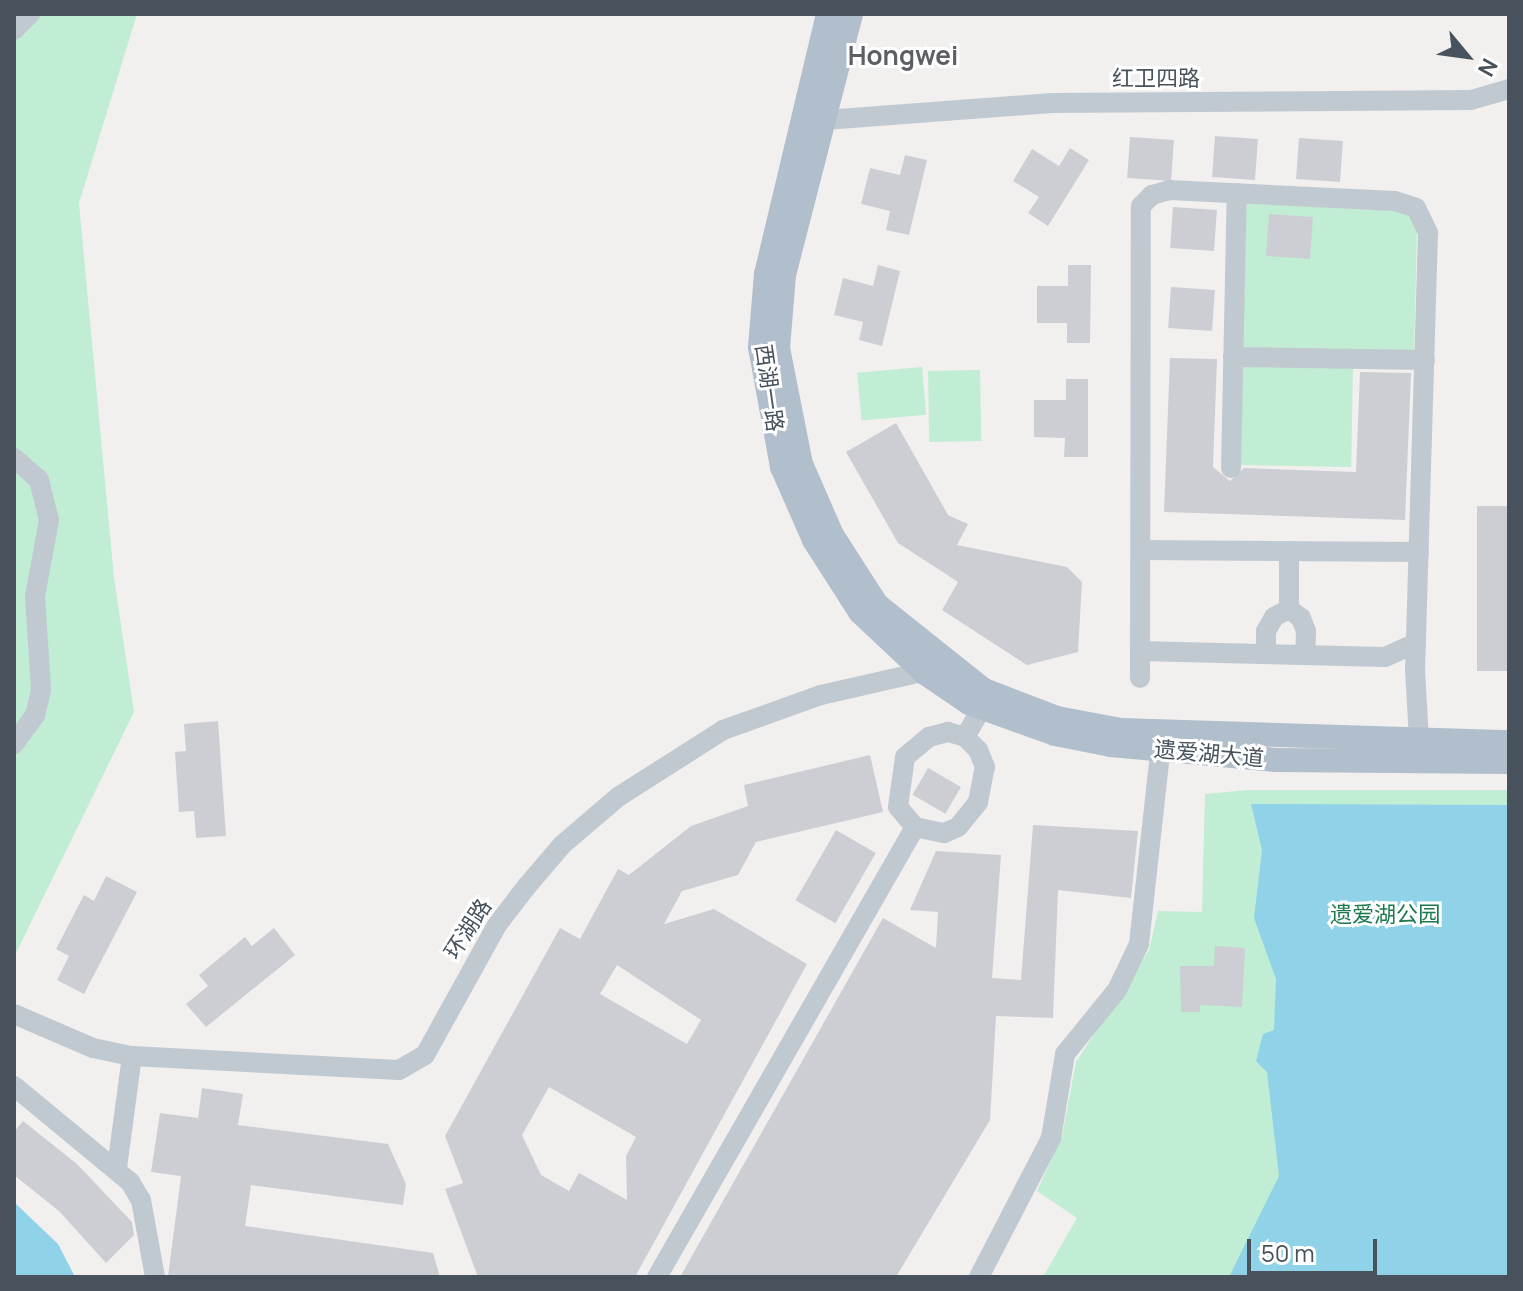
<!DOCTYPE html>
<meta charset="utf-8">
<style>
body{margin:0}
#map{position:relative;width:1523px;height:1291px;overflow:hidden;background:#f2efef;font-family:Manrope,"Noto Sans SC",sans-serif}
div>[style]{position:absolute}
.green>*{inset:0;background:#c0edd3;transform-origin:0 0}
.water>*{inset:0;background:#90d2e7}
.building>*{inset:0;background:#ccced4;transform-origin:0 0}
.minor>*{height:20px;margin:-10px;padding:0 10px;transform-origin:10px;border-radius:10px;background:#c1c9d0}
.major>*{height:24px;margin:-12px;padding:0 12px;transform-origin:12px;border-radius:12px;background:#b1becc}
span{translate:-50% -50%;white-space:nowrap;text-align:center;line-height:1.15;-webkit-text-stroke:6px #fff;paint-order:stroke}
.street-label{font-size:22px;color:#48525c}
.park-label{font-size:22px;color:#1c794e}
.quarter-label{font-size:26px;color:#5c5f64;font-weight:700}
.frame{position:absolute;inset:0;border:16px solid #48525c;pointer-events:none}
.north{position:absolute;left:1427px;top:16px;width:80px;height:80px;-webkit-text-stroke:6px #fff;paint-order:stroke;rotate:119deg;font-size:22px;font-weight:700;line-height:32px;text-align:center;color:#48525c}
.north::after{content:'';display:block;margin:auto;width:28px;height:36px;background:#48525c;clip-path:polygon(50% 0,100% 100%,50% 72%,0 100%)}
.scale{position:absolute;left:1247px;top:1239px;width:130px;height:36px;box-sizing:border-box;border:4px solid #48525c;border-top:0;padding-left:10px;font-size:24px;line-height:28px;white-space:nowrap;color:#48525c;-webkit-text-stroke:6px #fff;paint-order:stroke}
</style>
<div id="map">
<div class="green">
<i style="clip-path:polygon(14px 14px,137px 14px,79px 203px,114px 578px,134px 712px,14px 957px)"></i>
<i style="clip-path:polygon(1241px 203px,1400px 211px,1412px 217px,1417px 231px,1414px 352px,1239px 350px)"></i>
<i style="left:1240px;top:363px;width:113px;height:102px;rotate:1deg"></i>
<i style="left:922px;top:367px;width:48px;height:65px;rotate:85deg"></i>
<i style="left:980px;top:370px;width:71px;height:52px;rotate:89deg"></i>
<i style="clip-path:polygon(1248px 790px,1509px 790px,1509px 1277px,1043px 1277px,1077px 1218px,1037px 1191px,1062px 1136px,1076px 1062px,1149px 950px,1158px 911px,1202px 912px,1205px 794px)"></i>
</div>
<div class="water">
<i style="clip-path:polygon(1251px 804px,1509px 805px,1509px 1277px,1229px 1277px,1279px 1176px,1267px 1072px,1256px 1061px,1263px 1034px,1274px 1030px,1276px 979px,1254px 918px,1262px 850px)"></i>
<i style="clip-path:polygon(14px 1202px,58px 1244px,75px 1277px,14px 1277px)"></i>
</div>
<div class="building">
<i style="left:1215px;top:136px;width:43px;height:41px;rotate:4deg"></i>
<i style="left:1130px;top:137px;width:44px;height:41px;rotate:4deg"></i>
<i style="left:1299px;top:138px;width:44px;height:41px;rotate:4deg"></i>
<i style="clip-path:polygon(1070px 148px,1089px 160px,1048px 226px,1028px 213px,1039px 197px,1013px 181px,1032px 149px,1059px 166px)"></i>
<i style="clip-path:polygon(905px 155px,927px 160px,909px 235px,886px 230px,890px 211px,861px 204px,870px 168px,900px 175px)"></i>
<i style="left:1173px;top:207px;width:44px;height:41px;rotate:4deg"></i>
<i style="left:1269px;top:214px;width:44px;height:42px;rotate:4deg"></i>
<i style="clip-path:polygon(878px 265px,900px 271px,882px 346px,859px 340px,863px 322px,834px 315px,843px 278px,873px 286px)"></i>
<i style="clip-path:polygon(1068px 265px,1091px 265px,1090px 343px,1067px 343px,1067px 323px,1037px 323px,1037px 286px,1068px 286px)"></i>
<i style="left:1171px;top:287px;width:44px;height:41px;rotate:4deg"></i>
<i style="clip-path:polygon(1170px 358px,1217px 359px,1213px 467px,1230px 481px,1244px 468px,1356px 472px,1360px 372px,1411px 373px,1405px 520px,1164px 512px)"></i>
<i style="clip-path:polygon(1066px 379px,1088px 379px,1088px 457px,1064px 457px,1065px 438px,1034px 437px,1034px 400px,1066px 400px)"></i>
<i style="clip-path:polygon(896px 423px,948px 515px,968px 524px,957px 545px,1067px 567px,1082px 582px,1078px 652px,1027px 665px,942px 610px,958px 582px,898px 543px,846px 452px)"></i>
<i style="left:1509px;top:506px;width:165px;height:32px;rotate:90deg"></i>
<i style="clip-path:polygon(218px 721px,226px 836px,196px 838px,194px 811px,179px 812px,175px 752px,186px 751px,184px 724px)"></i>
<i style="clip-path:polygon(evenodd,870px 755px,883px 812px,756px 842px,738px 875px,682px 891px,664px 924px,714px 909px,807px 964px,635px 1277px,478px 1277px,445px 1189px,463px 1183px,445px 1136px,560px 928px,580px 939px,618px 869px,629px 875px,691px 826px,748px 806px,744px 785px,870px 755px,617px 965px,701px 1020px,687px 1044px,600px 994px,617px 965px,870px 755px,549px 1087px,636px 1137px,626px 1156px,627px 1200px,579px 1173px,569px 1191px,541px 1175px,522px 1135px,549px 1087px)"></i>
<i style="left:928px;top:768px;width:38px;height:31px;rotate:30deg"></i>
<i style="clip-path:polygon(1033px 825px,1138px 831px,1131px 898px,1058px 890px,1053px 1018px,996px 1016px,990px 1120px,896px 1277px,680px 1277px,883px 918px,936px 948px,938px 912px,910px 910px,936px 851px,1001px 855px,992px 978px,1021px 980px)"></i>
<i style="left:836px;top:830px;width:46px;height:81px;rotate:30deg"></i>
<i style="clip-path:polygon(106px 876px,137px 892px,84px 994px,57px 980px,69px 956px,56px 949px,84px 895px,94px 901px)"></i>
<i style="clip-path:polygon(274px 928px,295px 955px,206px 1027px,186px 1004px,208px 986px,199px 975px,245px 937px,252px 946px)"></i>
<i style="clip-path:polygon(1215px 946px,1245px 948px,1242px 1007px,1200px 1005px,1200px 1012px,1181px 1012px,1180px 966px,1214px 966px)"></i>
<i style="clip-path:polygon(202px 1088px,243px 1094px,238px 1125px,388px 1144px,406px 1184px,403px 1205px,251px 1185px,245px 1226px,433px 1253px,440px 1277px,168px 1277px,181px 1176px,151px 1172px,160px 1113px,198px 1118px)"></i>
<i style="clip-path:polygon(23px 1121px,77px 1164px,132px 1222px,134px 1235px,106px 1263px,59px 1211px,14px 1175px,14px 1132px)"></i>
</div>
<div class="minor">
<i style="left:14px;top:30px;width:23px;rotate:-45deg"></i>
<i style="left:812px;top:121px;width:241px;rotate:-4.3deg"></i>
<i style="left:1052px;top:103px;width:419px;rotate:-0.4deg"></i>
<i style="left:1471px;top:100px;width:40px;rotate:-16deg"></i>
<i style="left:1233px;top:357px;width:192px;rotate:0.9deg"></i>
<i style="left:14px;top:458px;width:33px;rotate:41deg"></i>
<i style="left:39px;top:480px;width:41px;rotate:76deg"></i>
<i style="left:49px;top:520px;width:77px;rotate:100.4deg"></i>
<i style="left:35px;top:596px;width:94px;rotate:86.3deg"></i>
<i style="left:41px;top:690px;width:26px;rotate:103deg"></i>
<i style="left:35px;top:715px;width:36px;rotate:126deg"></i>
<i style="left:1231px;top:468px;width:275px;rotate:-88.8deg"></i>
<i style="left:1141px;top:550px;width:278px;rotate:0.4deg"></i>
<i style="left:1289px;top:551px;width:58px;rotate:90deg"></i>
<i style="left:1140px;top:651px;width:245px;rotate:1.4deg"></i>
<i style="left:1385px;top:657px;width:34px;rotate:-24deg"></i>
<i style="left:1266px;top:654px;width:23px;rotate:-90deg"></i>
<i style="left:1266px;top:631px;width:16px;rotate:-60deg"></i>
<i style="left:1274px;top:617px;width:17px;rotate:-28deg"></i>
<i style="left:1289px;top:609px;width:15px;rotate:37deg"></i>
<i style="left:1301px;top:618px;width:14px;rotate:69deg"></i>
<i style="left:1306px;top:631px;width:24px;rotate:92deg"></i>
<i style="left:1140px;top:678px;width:472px;rotate:-89.9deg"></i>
<i style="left:1141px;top:206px;width:16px;rotate:-45deg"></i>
<i style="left:1152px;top:195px;width:18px;rotate:-16deg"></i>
<i style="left:1169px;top:190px;width:226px;rotate:2.8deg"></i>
<i style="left:1395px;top:201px;width:22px;rotate:18deg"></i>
<i style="left:1416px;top:208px;width:28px;rotate:64deg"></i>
<i style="left:1428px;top:233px;width:437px;rotate:91.7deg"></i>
<i style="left:1415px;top:670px;width:70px;rotate:86.7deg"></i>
<i style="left:915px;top:827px;width:26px;rotate:-130deg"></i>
<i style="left:898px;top:807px;width:50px;rotate:-82deg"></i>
<i style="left:905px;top:757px;width:31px;rotate:-40deg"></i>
<i style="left:929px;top:737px;width:20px;rotate:-15deg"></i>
<i style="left:948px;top:732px;width:18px;rotate:16deg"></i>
<i style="left:14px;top:1014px;width:86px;rotate:23.3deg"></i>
<i style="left:93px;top:1048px;width:40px;rotate:12deg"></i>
<i style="left:132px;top:1056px;width:267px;rotate:3deg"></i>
<i style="left:399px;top:1070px;width:30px;rotate:-30deg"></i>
<i style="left:425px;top:1055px;width:149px;rotate:-61deg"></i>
<i style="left:497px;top:925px;width:49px;rotate:-52.4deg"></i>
<i style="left:527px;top:886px;width:54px;rotate:-49.5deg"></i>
<i style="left:562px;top:845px;width:74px;rotate:-40.6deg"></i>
<i style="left:618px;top:797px;width:125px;rotate:-32.5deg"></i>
<i style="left:723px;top:730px;width:104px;rotate:-19.7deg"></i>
<i style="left:821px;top:695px;width:117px;rotate:-12.8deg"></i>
<i style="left:14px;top:1086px;width:151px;rotate:39.6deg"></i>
<i style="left:130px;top:1182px;width:21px;rotate:59deg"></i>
<i style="left:141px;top:1200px;width:78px;rotate:79.7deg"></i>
<i style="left:117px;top:1168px;width:113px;rotate:-82.4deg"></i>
<i style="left:657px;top:1277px;width:519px;rotate:-60.17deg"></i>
<i style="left:915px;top:827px;width:30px;rotate:12deg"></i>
<i style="left:944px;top:833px;width:15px;rotate:-23deg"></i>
<i style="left:958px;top:827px;width:32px;rotate:-51deg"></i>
<i style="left:978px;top:802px;width:36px;rotate:-79deg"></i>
<i style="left:985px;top:767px;width:18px;rotate:-112deg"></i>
<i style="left:978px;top:750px;width:18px;rotate:-135deg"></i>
<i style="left:965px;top:737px;width:48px;rotate:-59.7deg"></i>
<i style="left:979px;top:1277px;width:157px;rotate:-62.6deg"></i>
<i style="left:1051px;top:1138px;width:85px;rotate:-80.5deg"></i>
<i style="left:1065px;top:1054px;width:82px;rotate:-50.9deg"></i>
<i style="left:1117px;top:990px;width:51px;rotate:-64.4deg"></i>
<i style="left:1139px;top:944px;width:210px;rotate:-83.7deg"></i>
</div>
<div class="major">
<i style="left:828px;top:14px;width:267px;rotate:103.4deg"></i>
<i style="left:766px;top:274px;width:73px;rotate:94.7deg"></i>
<i style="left:760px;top:347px;width:122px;rotate:79.6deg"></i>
<i style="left:782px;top:467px;width:80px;rotate:66.3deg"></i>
<i style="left:814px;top:540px;width:85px;rotate:57.4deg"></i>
<i style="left:860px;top:612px;width:89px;rotate:43.2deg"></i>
<i style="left:925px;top:673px;width:53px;rotate:34.3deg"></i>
<i style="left:969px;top:703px;width:91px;rotate:19.8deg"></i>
<i style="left:1055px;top:734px;width:57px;rotate:11.1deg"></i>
<i style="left:1111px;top:745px;width:166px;rotate:5.2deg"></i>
<i style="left:1276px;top:760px;width:233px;rotate:0.5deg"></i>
<i style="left:851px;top:14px;width:269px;rotate:104.4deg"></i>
<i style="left:784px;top:275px;width:73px;rotate:94.7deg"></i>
<i style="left:778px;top:348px;width:118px;rotate:78.8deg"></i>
<i style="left:801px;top:464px;width:77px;rotate:66.4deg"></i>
<i style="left:832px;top:535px;width:83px;rotate:57.3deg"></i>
<i style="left:877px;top:605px;width:137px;rotate:38.5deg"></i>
<i style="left:984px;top:690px;width:78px;rotate:21deg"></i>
<i style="left:1057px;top:718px;width:65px;rotate:10.6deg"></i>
<i style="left:1121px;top:730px;width:388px;rotate:1.8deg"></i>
</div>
<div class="street-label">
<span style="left:1156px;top:79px">红卫四路</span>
<span style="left:769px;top:388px;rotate:82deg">西湖一路</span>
<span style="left:1209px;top:754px;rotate:5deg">遗爱湖大道</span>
<span style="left:468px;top:929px;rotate:-57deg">环湖路</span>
</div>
<div class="park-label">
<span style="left:1385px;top:915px">遗爱湖公园</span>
</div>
<div class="quarter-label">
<span style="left:903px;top:56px">Hongwei</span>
</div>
<div class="frame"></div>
<div class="north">N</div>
<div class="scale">50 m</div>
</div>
